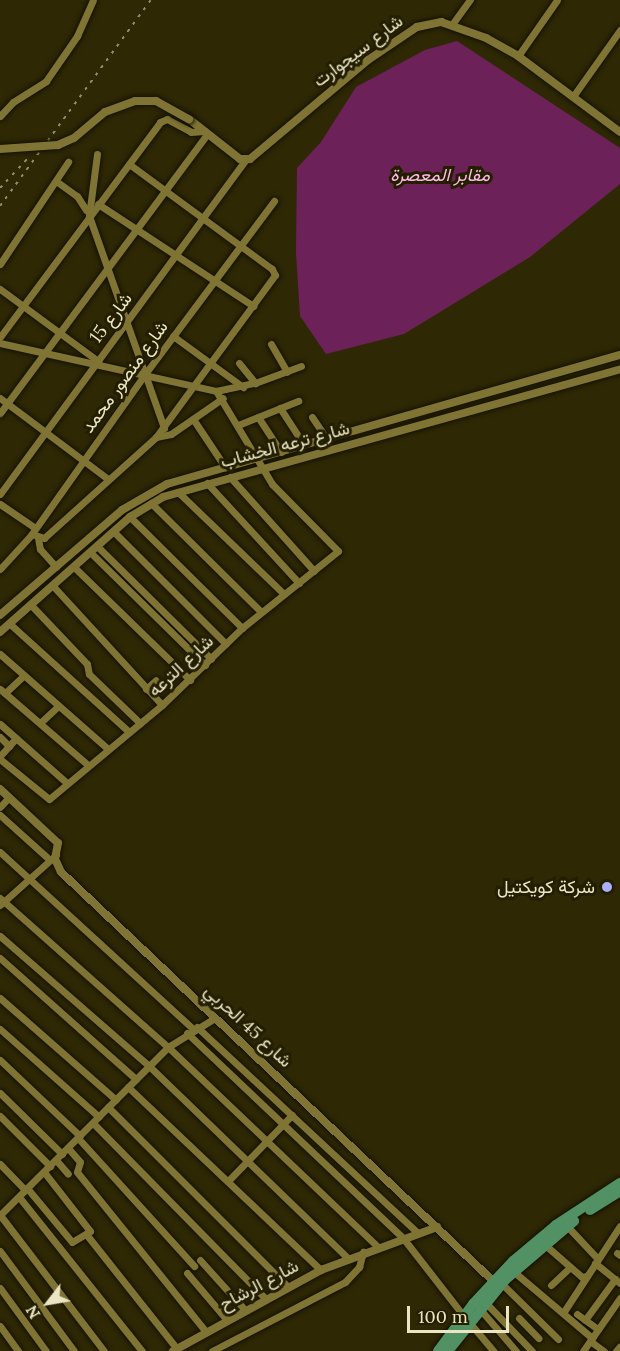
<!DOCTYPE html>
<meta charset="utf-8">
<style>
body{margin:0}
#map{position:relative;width:620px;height:1351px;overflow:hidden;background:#2e2805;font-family:Lora,Vazirmatn,serif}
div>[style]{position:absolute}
.green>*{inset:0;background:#6c2258}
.roads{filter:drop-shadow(0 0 2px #141101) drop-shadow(0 0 2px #141101)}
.minor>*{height:7px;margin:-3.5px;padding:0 3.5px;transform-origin:3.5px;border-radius:3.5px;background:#7f7433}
.tertiary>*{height:8px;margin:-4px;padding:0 4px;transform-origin:4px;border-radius:4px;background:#7f7433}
.trunk>*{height:10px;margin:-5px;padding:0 5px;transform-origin:5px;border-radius:5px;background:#529164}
.rail>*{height:2px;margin-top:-1px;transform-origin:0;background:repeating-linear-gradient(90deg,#938e6c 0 3px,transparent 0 9px)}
.bridges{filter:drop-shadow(0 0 2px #141101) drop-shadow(0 0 2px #141101)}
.tertiary-bridge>*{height:8px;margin:-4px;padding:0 4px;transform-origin:4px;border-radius:4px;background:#7f7433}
.dots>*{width:16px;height:16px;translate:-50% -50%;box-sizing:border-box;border:3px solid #241e00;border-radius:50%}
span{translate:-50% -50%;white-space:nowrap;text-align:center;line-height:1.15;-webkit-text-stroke:6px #241e00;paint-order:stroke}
.street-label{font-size:18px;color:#eae6c5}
.park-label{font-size:18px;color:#fdbae6;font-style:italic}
.poi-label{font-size:18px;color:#eae6c5}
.right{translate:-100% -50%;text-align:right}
.north{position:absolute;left:18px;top:1273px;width:60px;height:60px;-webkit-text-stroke:4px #241e00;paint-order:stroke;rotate:239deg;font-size:16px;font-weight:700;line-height:24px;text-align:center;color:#eae6c5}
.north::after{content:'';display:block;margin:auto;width:21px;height:27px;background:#eae6c5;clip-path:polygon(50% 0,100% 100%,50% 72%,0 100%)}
.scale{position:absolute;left:407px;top:1306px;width:102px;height:27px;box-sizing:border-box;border:3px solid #eae6c5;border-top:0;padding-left:8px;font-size:18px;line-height:21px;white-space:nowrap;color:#eae6c5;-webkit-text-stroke:4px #241e00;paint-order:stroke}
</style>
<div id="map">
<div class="green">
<i style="clip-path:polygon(457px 41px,620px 148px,620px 184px,530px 257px,404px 334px,326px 354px,300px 316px,296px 253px,297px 168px,321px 142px,356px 87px,425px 50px)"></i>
</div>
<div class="roads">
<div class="minor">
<i style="left:453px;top:23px;width:29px;rotate:-54deg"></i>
<i style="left:518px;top:56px;width:68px;rotate:-55.1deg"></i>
<i style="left:574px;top:95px;width:80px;rotate:-54.7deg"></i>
<i style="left:0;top:116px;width:19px;rotate:-47deg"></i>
<i style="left:13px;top:102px;width:39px;rotate:-32deg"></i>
<i style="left:46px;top:81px;width:55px;rotate:-55.4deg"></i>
<i style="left:77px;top:36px;width:39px;rotate:-66deg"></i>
<i style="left:97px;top:154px;width:63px;rotate:97.4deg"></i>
<i style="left:89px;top:216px;width:225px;rotate:70.5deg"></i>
<i style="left:56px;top:181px;width:26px;rotate:36deg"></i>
<i style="left:77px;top:196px;width:17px;rotate:57deg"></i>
<i style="left:98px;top:204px;width:186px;rotate:33.3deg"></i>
<i style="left:0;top:264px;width:123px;rotate:-56.3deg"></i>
<i style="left:0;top:289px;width:122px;rotate:36.3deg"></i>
<i style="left:173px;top:336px;width:87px;rotate:36.1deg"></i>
<i style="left:0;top:337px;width:268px;rotate:-53.3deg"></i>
<i style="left:160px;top:122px;width:8px;rotate:-23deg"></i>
<i style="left:167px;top:119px;width:27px;rotate:28deg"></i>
<i style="left:191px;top:132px;width:14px;rotate:-4deg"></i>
<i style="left:0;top:343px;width:221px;rotate:12.5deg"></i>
<i style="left:216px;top:391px;width:109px;rotate:58.9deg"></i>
<i style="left:272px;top:484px;width:94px;rotate:45.4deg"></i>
<i style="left:338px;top:551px;width:123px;rotate:141.3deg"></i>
<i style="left:242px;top:628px;width:111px;rotate:136.1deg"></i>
<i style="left:162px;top:705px;width:147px;rotate:140.2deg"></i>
<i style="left:49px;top:799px;width:63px;rotate:-140.8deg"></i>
<i style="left:271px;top:344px;width:32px;rotate:60deg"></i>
<i style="left:239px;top:363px;width:26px;rotate:51deg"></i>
<i style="left:216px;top:391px;width:40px;rotate:-12deg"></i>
<i style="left:255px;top:383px;width:49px;rotate:-20.3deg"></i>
<i style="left:0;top:398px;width:135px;rotate:36.9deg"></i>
<i style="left:280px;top:408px;width:44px;rotate:57deg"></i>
<i style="left:0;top:413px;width:347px;rotate:-53.4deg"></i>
<i style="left:258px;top:417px;width:42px;rotate:56.7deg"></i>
<i style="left:312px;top:417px;width:25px;rotate:56deg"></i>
<i style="left:193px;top:419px;width:58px;rotate:56.3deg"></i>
<i style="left:238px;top:425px;width:65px;rotate:-21.8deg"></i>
<i style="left:156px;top:437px;width:15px;rotate:-11deg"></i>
<i style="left:171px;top:434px;width:63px;rotate:-34.7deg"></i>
<i style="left:230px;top:477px;width:126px;rotate:48.2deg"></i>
<i style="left:207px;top:483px;width:136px;rotate:47.4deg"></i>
<i style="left:178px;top:492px;width:147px;rotate:43.9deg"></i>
<i style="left:0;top:494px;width:414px;rotate:-53.7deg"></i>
<i style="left:151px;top:503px;width:155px;rotate:44.7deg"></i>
<i style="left:0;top:504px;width:42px;rotate:34.4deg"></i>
<i style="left:130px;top:517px;width:158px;rotate:44.7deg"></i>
<i style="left:114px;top:532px;width:158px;rotate:45deg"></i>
<i style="left:32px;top:534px;width:13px;rotate:18deg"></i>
<i style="left:44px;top:538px;width:151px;rotate:-42deg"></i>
<i style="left:156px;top:437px;width:201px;rotate:-53.7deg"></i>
<i style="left:275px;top:275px;width:7px;rotate:-117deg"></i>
<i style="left:272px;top:269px;width:177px;rotate:-143.7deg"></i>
<i style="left:38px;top:538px;width:11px;rotate:80deg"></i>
<i style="left:40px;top:549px;width:24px;rotate:48deg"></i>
<i style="left:98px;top:547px;width:159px;rotate:44.7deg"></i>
<i style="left:91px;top:553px;width:160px;rotate:44.5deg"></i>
<i style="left:74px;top:567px;width:162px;rotate:44.2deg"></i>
<i style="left:0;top:569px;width:46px;rotate:-47.6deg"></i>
<i style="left:31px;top:535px;width:197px;rotate:-54.7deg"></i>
<i style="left:145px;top:374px;width:216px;rotate:-53.3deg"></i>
<i style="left:53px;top:586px;width:161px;rotate:47.5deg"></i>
<i style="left:31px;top:605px;width:81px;rotate:46.5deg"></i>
<i style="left:87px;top:664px;width:10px;rotate:79deg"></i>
<i style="left:89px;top:674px;width:71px;rotate:43.9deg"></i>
<i style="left:10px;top:624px;width:161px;rotate:42.2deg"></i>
<i style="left:0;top:654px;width:144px;rotate:41.3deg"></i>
<i style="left:0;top:689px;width:116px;rotate:40.8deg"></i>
<i style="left:146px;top:689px;width:13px;rotate:-42deg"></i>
<i style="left:5px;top:693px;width:26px;rotate:-43deg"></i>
<i style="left:40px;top:723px;width:25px;rotate:-43deg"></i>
<i style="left:0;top:724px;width:89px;rotate:41.4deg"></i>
<i style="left:0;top:737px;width:13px;rotate:45deg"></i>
<i style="left:0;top:756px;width:24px;rotate:-48deg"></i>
<i style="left:0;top:807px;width:13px;rotate:-48deg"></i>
<i style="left:0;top:815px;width:67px;rotate:42deg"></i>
<i style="left:0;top:852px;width:262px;rotate:42.5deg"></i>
<i style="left:0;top:898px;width:225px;rotate:41.6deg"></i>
<i style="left:168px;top:1047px;width:290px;rotate:43.6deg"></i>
<i style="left:0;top:905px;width:75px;rotate:-41.8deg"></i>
<i style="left:0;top:936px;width:198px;rotate:41.1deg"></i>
<i style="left:149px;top:1066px;width:277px;rotate:44deg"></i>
<i style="left:0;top:958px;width:182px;rotate:41.7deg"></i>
<i style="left:0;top:998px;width:154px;rotate:41.3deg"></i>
<i style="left:197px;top:1027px;width:302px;rotate:43deg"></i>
<i style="left:0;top:1029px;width:132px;rotate:41.6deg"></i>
<i style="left:187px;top:1033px;width:298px;rotate:43.5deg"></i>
<i style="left:403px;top:1238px;width:98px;rotate:52.1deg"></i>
<i style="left:0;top:1060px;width:110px;rotate:43.5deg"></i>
<i style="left:128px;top:1087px;width:266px;rotate:43.5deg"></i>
<i style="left:0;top:1093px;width:87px;rotate:44.5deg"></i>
<i style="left:108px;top:1107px;width:255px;rotate:45deg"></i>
<i style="left:0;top:1116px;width:71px;rotate:45deg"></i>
<i style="left:93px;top:1123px;width:247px;rotate:45.5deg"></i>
<i style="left:78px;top:1138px;width:173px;rotate:47.8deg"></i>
<i style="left:68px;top:1148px;width:18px;rotate:49deg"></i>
<i style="left:80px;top:1162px;width:10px;rotate:107deg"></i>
<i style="left:77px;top:1172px;width:206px;rotate:51.1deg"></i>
<i style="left:56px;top:1160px;width:18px;rotate:49deg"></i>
<i style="left:0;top:1164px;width:36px;rotate:46deg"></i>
<i style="left:228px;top:1181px;width:92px;rotate:-45.9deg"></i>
<i style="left:27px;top:1188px;width:70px;rotate:50.2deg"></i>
<i style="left:72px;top:1242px;width:21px;rotate:-31deg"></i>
<i style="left:90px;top:1231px;width:75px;rotate:-127.9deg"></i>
<i style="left:19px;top:1197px;width:197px;rotate:51.4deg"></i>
<i style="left:0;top:1215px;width:238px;rotate:-45deg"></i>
<i style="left:168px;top:1047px;width:55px;rotate:-31.7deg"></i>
<i style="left:0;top:1215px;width:171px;rotate:52.6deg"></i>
<i style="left:567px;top:1226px;width:45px;rotate:46.8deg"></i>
<i style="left:86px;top:1234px;width:147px;rotate:51.6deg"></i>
<i style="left:544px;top:1244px;width:50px;rotate:41deg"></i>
<i style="left:582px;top:1277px;width:4px;rotate:-14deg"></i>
<i style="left:0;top:1251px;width:124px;rotate:53.5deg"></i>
<i style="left:617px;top:1253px;width:4px;rotate:34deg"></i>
<i style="left:200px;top:1260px;width:67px;rotate:48deg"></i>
<i style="left:595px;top:1263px;width:32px;rotate:39deg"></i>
<i style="left:513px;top:1271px;width:104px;rotate:40.3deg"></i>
<i style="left:187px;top:1273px;width:62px;rotate:49.6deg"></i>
<i style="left:501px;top:1283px;width:80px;rotate:44.5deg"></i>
<i style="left:551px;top:1285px;width:26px;rotate:-43deg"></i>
<i style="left:0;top:1288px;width:78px;rotate:53.9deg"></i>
<i style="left:485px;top:1302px;width:68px;rotate:46.2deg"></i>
<i style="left:479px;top:1308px;width:57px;rotate:49.3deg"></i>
<i style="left:563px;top:1313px;width:104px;rotate:-56.8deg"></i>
<i style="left:577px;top:1314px;width:26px;rotate:36deg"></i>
<i style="left:519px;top:1318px;width:28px;rotate:46deg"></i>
<i style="left:585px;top:1320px;width:51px;rotate:-53.8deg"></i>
<i style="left:469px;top:1322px;width:38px;rotate:50deg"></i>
<i style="left:0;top:1326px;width:31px;rotate:54deg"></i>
<i style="left:590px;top:1341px;width:17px;rotate:36deg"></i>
<i style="left:212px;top:1351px;width:150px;rotate:-27.4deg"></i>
<i style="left:345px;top:1282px;width:21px;rotate:-47deg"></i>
<i style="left:359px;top:1267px;width:16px;rotate:-75deg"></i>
<i style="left:583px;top:1351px;width:65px;rotate:-55.1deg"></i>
<i style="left:616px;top:1351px;width:6px;rotate:-51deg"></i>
</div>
<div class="tertiary">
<i style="left:189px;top:119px;width:65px;rotate:38.1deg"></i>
<i style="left:240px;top:159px;width:10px"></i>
<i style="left:250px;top:159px;width:154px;rotate:-40deg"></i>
<i style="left:368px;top:60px;width:59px;rotate:-34deg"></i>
<i style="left:417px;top:27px;width:25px;rotate:-12deg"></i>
<i style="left:441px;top:22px;width:48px;rotate:19.6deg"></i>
<i style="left:486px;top:38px;width:37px;rotate:29deg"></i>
<i style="left:518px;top:56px;width:127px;rotate:36.7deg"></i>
<i style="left:0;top:615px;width:161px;rotate:-40.7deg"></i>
<i style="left:122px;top:510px;width:52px;rotate:-30deg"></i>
<i style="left:167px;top:484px;width:471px;rotate:-15.9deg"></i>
<i style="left:0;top:632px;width:174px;rotate:-41.5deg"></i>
<i style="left:130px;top:517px;width:39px;rotate:-31deg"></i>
<i style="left:163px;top:497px;width:475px;rotate:-15.6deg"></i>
<i style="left:0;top:789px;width:79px;rotate:43deg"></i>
<i style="left:58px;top:843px;width:16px;rotate:101deg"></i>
<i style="left:55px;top:859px;width:14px;rotate:65deg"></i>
<i style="left:61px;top:872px;width:595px;rotate:43.43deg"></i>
<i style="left:173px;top:1351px;width:169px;rotate:-28.7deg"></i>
<i style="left:321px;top:1270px;width:124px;rotate:-20.3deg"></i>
</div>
<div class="trunk">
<i style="left:590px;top:1210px;width:36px;rotate:-32deg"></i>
<i style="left:438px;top:1351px;width:59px;rotate:-53.3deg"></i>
<i style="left:473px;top:1304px;width:59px;rotate:-47.1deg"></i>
<i style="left:513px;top:1261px;width:56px;rotate:-39.9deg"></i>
<i style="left:556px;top:1225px;width:77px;rotate:-33.3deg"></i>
<i style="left:448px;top:1351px;width:91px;rotate:-51.2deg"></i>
<i style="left:505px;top:1280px;width:91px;rotate:-40.5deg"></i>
</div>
</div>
<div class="rail">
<i style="left:0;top:188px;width:42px;rotate:-46.9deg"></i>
<i style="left:0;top:206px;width:255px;rotate:-53.8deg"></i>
</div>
<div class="bridges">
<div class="tertiary-bridge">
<i style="left:0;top:149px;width:58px;rotate:-3.9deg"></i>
<i style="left:58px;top:145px;width:17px;rotate:-24deg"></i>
<i style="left:74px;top:138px;width:40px;rotate:-40deg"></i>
<i style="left:105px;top:112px;width:32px;rotate:-20deg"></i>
<i style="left:135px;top:101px;width:21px"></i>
<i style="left:156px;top:101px;width:38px;rotate:29deg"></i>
</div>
</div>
<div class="dots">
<i style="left:607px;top:887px;background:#aab0fb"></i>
</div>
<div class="street-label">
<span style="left:358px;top:51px;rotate:-37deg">شارع سيجوارت</span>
<span style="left:111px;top:318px;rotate:-53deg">شارع 15</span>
<span style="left:125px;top:377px;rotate:-54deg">شارع منصور محمد</span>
<span style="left:285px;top:445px;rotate:-15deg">شارع ترعه الخشاب</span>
<span style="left:181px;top:666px;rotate:-43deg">شارع الترعه</span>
<span style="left:248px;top:1026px;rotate:43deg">شارع 45 الحربي</span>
<span style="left:259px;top:1285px;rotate:-28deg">شارع الرشاح</span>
</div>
<div class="park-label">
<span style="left:440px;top:175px">مقابر المعصرة</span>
</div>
<div class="poi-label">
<span class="right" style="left:595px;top:887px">شركة كويكتيل</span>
</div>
<div class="north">N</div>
<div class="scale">100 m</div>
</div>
